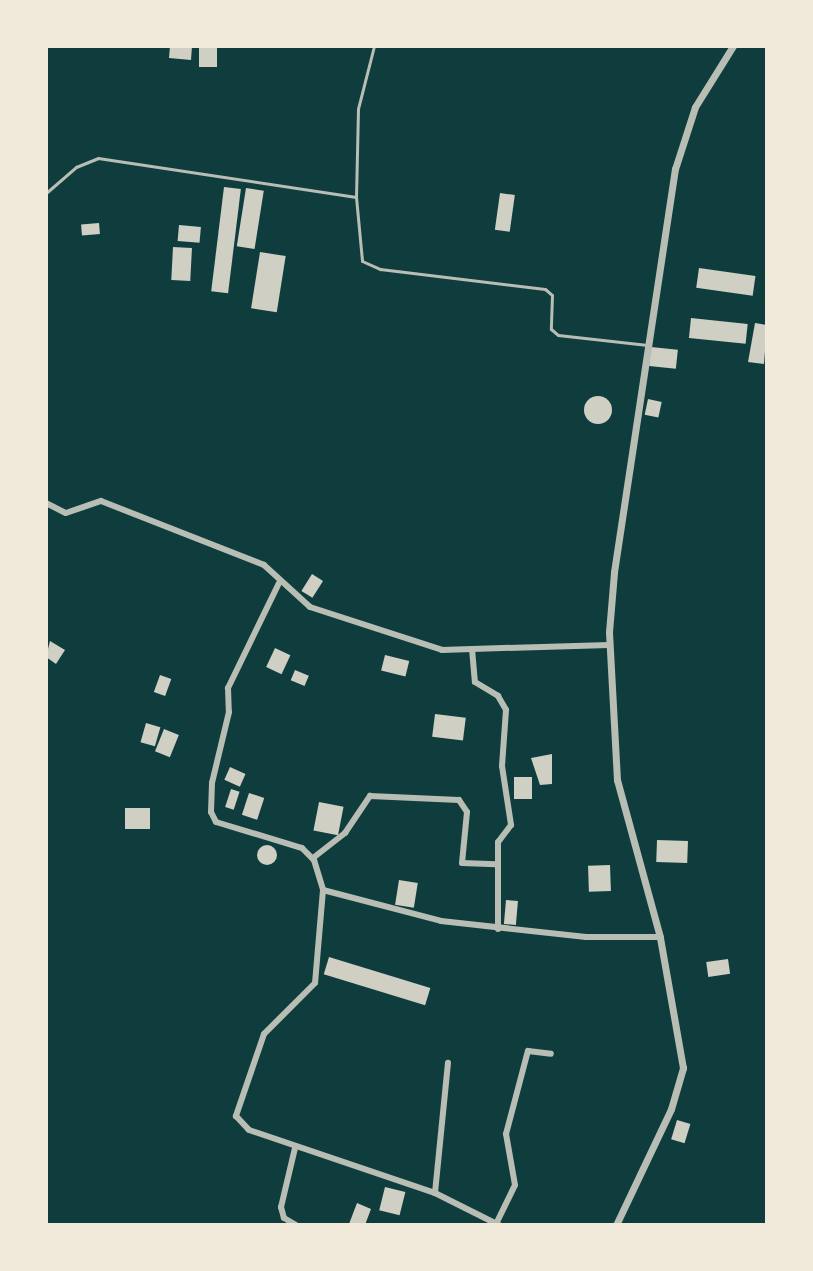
<!DOCTYPE html>
<style>
body{margin:0}
#map{position:relative;width:813px;height:1271px;overflow:hidden;background:#0f3d3e;font-family:"Space Grotesk",sans-serif}
div>[style]{position:absolute}
.building>*{inset:0;background:#cfcfc3;transform-origin:0 0}
.round{border-radius:50%}
.service>*{height:3px;margin:-1.5px;padding:0 1.5px;transform-origin:1.5px;border-radius:1.5px;background:#b8beb3}
.minor>*{height:6px;margin:-3px;padding:0 3px;transform-origin:3px;border-radius:3px;background:#b8beb3}
.tertiary>*{height:7px;margin:-3.5px;padding:0 3.5px;transform-origin:3.5px;border-radius:3.5px;background:#b8beb3}
span{translate:-50% -50%;white-space:nowrap;text-align:center;line-height:1.15;-webkit-text-stroke:8px #f1e9da;paint-order:stroke}
.frame{position:absolute;inset:0;border:48px solid #f1e9da;pointer-events:none}
</style>
<div id="map">
<div class="building">
<i style="clip-path:polygon(170px 46px,192px 46px,191px 60px,169px 58px)"></i>
<i style="left:199px;top:46px;width:18px;height:21px"></i>
<i style="left:224px;top:187px;width:17px;height:105px;rotate:7deg"></i>
<i style="left:246px;top:188px;width:18px;height:59px;rotate:9deg"></i>
<i style="left:500px;top:193px;width:15px;height:37px;rotate:8deg"></i>
<i style="left:99px;top:223px;width:11px;height:18px;rotate:85deg"></i>
<i style="left:179px;top:225px;width:22px;height:16px;rotate:5deg"></i>
<i style="left:173px;top:247px;width:19px;height:33px;rotate:3deg"></i>
<i style="left:260px;top:252px;width:26px;height:57px;rotate:9deg"></i>
<i style="left:699px;top:268px;width:57px;height:20px;rotate:8deg"></i>
<i style="left:691px;top:318px;width:57px;height:20px;rotate:6deg"></i>
<i style="clip-path:polygon(755px 323px,767px 325px,764px 364px,748px 362px)"></i>
<i style="left:651px;top:347px;width:27px;height:19px;rotate:6deg"></i>
<i class="round" style="left:584px;top:396px;width:28px;height:28px"></i>
<i style="left:648px;top:399px;width:14px;height:16px;rotate:12deg"></i>
<i style="left:312px;top:574px;width:13px;height:20px;rotate:32deg"></i>
<i style="clip-path:polygon(50px 641px,65px 650px,56px 664px,46px 657px)"></i>
<i style="left:275px;top:648px;width:17px;height:21px;rotate:25deg"></i>
<i style="left:385px;top:655px;width:25px;height:16px;rotate:14deg"></i>
<i style="left:295px;top:670px;width:15px;height:11px;rotate:23deg"></i>
<i style="left:160px;top:675px;width:12px;height:18px;rotate:20deg"></i>
<i style="left:435px;top:714px;width:31px;height:23px;rotate:7deg"></i>
<i style="left:146px;top:723px;width:15px;height:20px;rotate:16deg"></i>
<i style="left:164px;top:729px;width:16px;height:24px;rotate:22deg"></i>
<i style="clip-path:polygon(552px 754px,552px 784px,540px 785px,531px 758px)"></i>
<i style="left:230px;top:767px;width:17px;height:14px;rotate:24deg"></i>
<i style="left:514px;top:777px;width:18px;height:22px"></i>
<i style="left:231px;top:789px;width:9px;height:19px;rotate:18deg"></i>
<i style="left:249px;top:793px;width:16px;height:23px;rotate:18deg"></i>
<i style="left:319px;top:802px;width:25px;height:29px;rotate:11deg"></i>
<i style="left:125px;top:808px;width:25px;height:21px"></i>
<i style="left:657px;top:840px;width:31px;height:22px;rotate:2deg"></i>
<i class="round" style="left:257px;top:845px;width:20px;height:20px"></i>
<i style="left:610px;top:865px;width:26px;height:22px;rotate:88deg"></i>
<i style="left:399px;top:880px;width:19px;height:25px;rotate:9deg"></i>
<i style="left:506px;top:900px;width:12px;height:24px;rotate:5deg"></i>
<i style="left:329px;top:957px;width:106px;height:18px;rotate:17deg"></i>
<i style="left:728px;top:959px;width:15px;height:22px;rotate:82deg"></i>
<i style="left:677px;top:1120px;width:14px;height:20px;rotate:17deg"></i>
<i style="left:385px;top:1187px;width:21px;height:24px;rotate:14deg"></i>
<i style="clip-path:polygon(357px 1203px,371px 1209px,365px 1225px,349px 1224px)"></i>
</div>
<div class="service">
<i style="left:374px;top:46px;width:65px;rotate:104.3deg"></i>
<i style="left:358px;top:109px;width:88px;rotate:91.3deg"></i>
<i style="left:356px;top:197px;width:64px;rotate:84.6deg"></i>
<i style="left:362px;top:261px;width:20px;rotate:24deg"></i>
<i style="left:380px;top:269px;width:166px;rotate:6.9deg"></i>
<i style="left:545px;top:289px;width:9px;rotate:41deg"></i>
<i style="left:552px;top:295px;width:34px;rotate:92deg"></i>
<i style="left:551px;top:329px;width:9px;rotate:41deg"></i>
<i style="left:558px;top:335px;width:90px;rotate:6.4deg"></i>
<i style="left:46px;top:193px;width:40px;rotate:-41deg"></i>
<i style="left:76px;top:167px;width:24px;rotate:-22deg"></i>
<i style="left:98px;top:158px;width:261px;rotate:8.6deg"></i>
</div>
<div class="minor">
<i style="left:46px;top:503px;width:22px;rotate:27deg"></i>
<i style="left:66px;top:513px;width:37px;rotate:-19deg"></i>
<i style="left:101px;top:501px;width:175px;rotate:21.4deg"></i>
<i style="left:264px;top:565px;width:62px;rotate:42.4deg"></i>
<i style="left:310px;top:607px;width:139px;rotate:18deg"></i>
<i style="left:442px;top:650px;width:30px;rotate:-2deg"></i>
<i style="left:472px;top:649px;width:33px;rotate:85deg"></i>
<i style="left:475px;top:682px;width:27px;rotate:31deg"></i>
<i style="left:498px;top:696px;width:16px;rotate:60deg"></i>
<i style="left:506px;top:710px;width:56px;rotate:94.1deg"></i>
<i style="left:502px;top:766px;width:60px;rotate:81.3deg"></i>
<i style="left:511px;top:825px;width:21px;rotate:127deg"></i>
<i style="left:498px;top:842px;width:87px;rotate:90deg"></i>
<i style="left:279px;top:583px;width:117px;rotate:115.9deg"></i>
<i style="left:228px;top:688px;width:24px;rotate:88deg"></i>
<i style="left:229px;top:712px;width:73px;rotate:103.5deg"></i>
<i style="left:212px;top:783px;width:29px;rotate:92deg"></i>
<i style="left:211px;top:812px;width:11px;rotate:63deg"></i>
<i style="left:216px;top:822px;width:90px;rotate:16.8deg"></i>
<i style="left:302px;top:848px;width:17px;rotate:45deg"></i>
<i style="left:314px;top:860px;width:31px;rotate:73deg"></i>
<i style="left:323px;top:890px;width:93px;rotate:94.9deg"></i>
<i style="left:315px;top:983px;width:72px;rotate:135deg"></i>
<i style="left:264px;top:1034px;width:87px;rotate:108.9deg"></i>
<i style="left:236px;top:1116px;width:19px;rotate:47deg"></i>
<i style="left:249px;top:1130px;width:196px;rotate:18.7deg"></i>
<i style="left:435px;top:1193px;width:72px;rotate:26.6deg"></i>
<i style="left:472px;top:649px;width:137px;rotate:-1.7deg"></i>
<i style="left:313px;top:858px;width:41px;rotate:-38deg"></i>
<i style="left:345px;top:833px;width:45px;rotate:-56deg"></i>
<i style="left:370px;top:796px;width:89px;rotate:2.6deg"></i>
<i style="left:459px;top:800px;width:14px;rotate:56deg"></i>
<i style="left:467px;top:812px;width:51px;rotate:95.6deg"></i>
<i style="left:462px;top:863px;width:34px;rotate:2deg"></i>
<i style="left:323px;top:890px;width:122px;rotate:14.7deg"></i>
<i style="left:441px;top:921px;width:146px;rotate:6.3deg"></i>
<i style="left:586px;top:937px;width:74px"></i>
<i style="left:295px;top:1148px;width:61px;rotate:103.3deg"></i>
<i style="left:281px;top:1207px;width:11px;rotate:75deg"></i>
<i style="left:284px;top:1218px;width:14px;rotate:30deg"></i>
<i style="left:435px;top:1193px;width:131px;rotate:-84.3deg"></i>
<i style="left:496px;top:1224px;width:43px;rotate:-64deg"></i>
<i style="left:515px;top:1185px;width:52px;rotate:-100deg"></i>
<i style="left:506px;top:1134px;width:86px;rotate:-75.2deg"></i>
<i style="left:528px;top:1051px;width:23px;rotate:7deg"></i>
</div>
<div class="tertiary">
<i style="left:616px;top:1225px;width:128px;rotate:-64.6deg"></i>
<i style="left:671px;top:1109px;width:43px;rotate:-73.7deg"></i>
<i style="left:683px;top:1068px;width:133px;rotate:-100deg"></i>
<i style="left:660px;top:937px;width:163px;rotate:-105.3deg"></i>
<i style="left:617px;top:780px;width:148px;rotate:-93.1deg"></i>
<i style="left:609px;top:632px;width:60px;rotate:-85.2deg"></i>
<i style="left:614px;top:572px;width:408px;rotate:-81.4deg"></i>
<i style="left:675px;top:169px;width:65px;rotate:-72.1deg"></i>
<i style="left:695px;top:107px;width:72px;rotate:-58.1deg"></i>
</div>
<div class="frame"></div>
</div>
